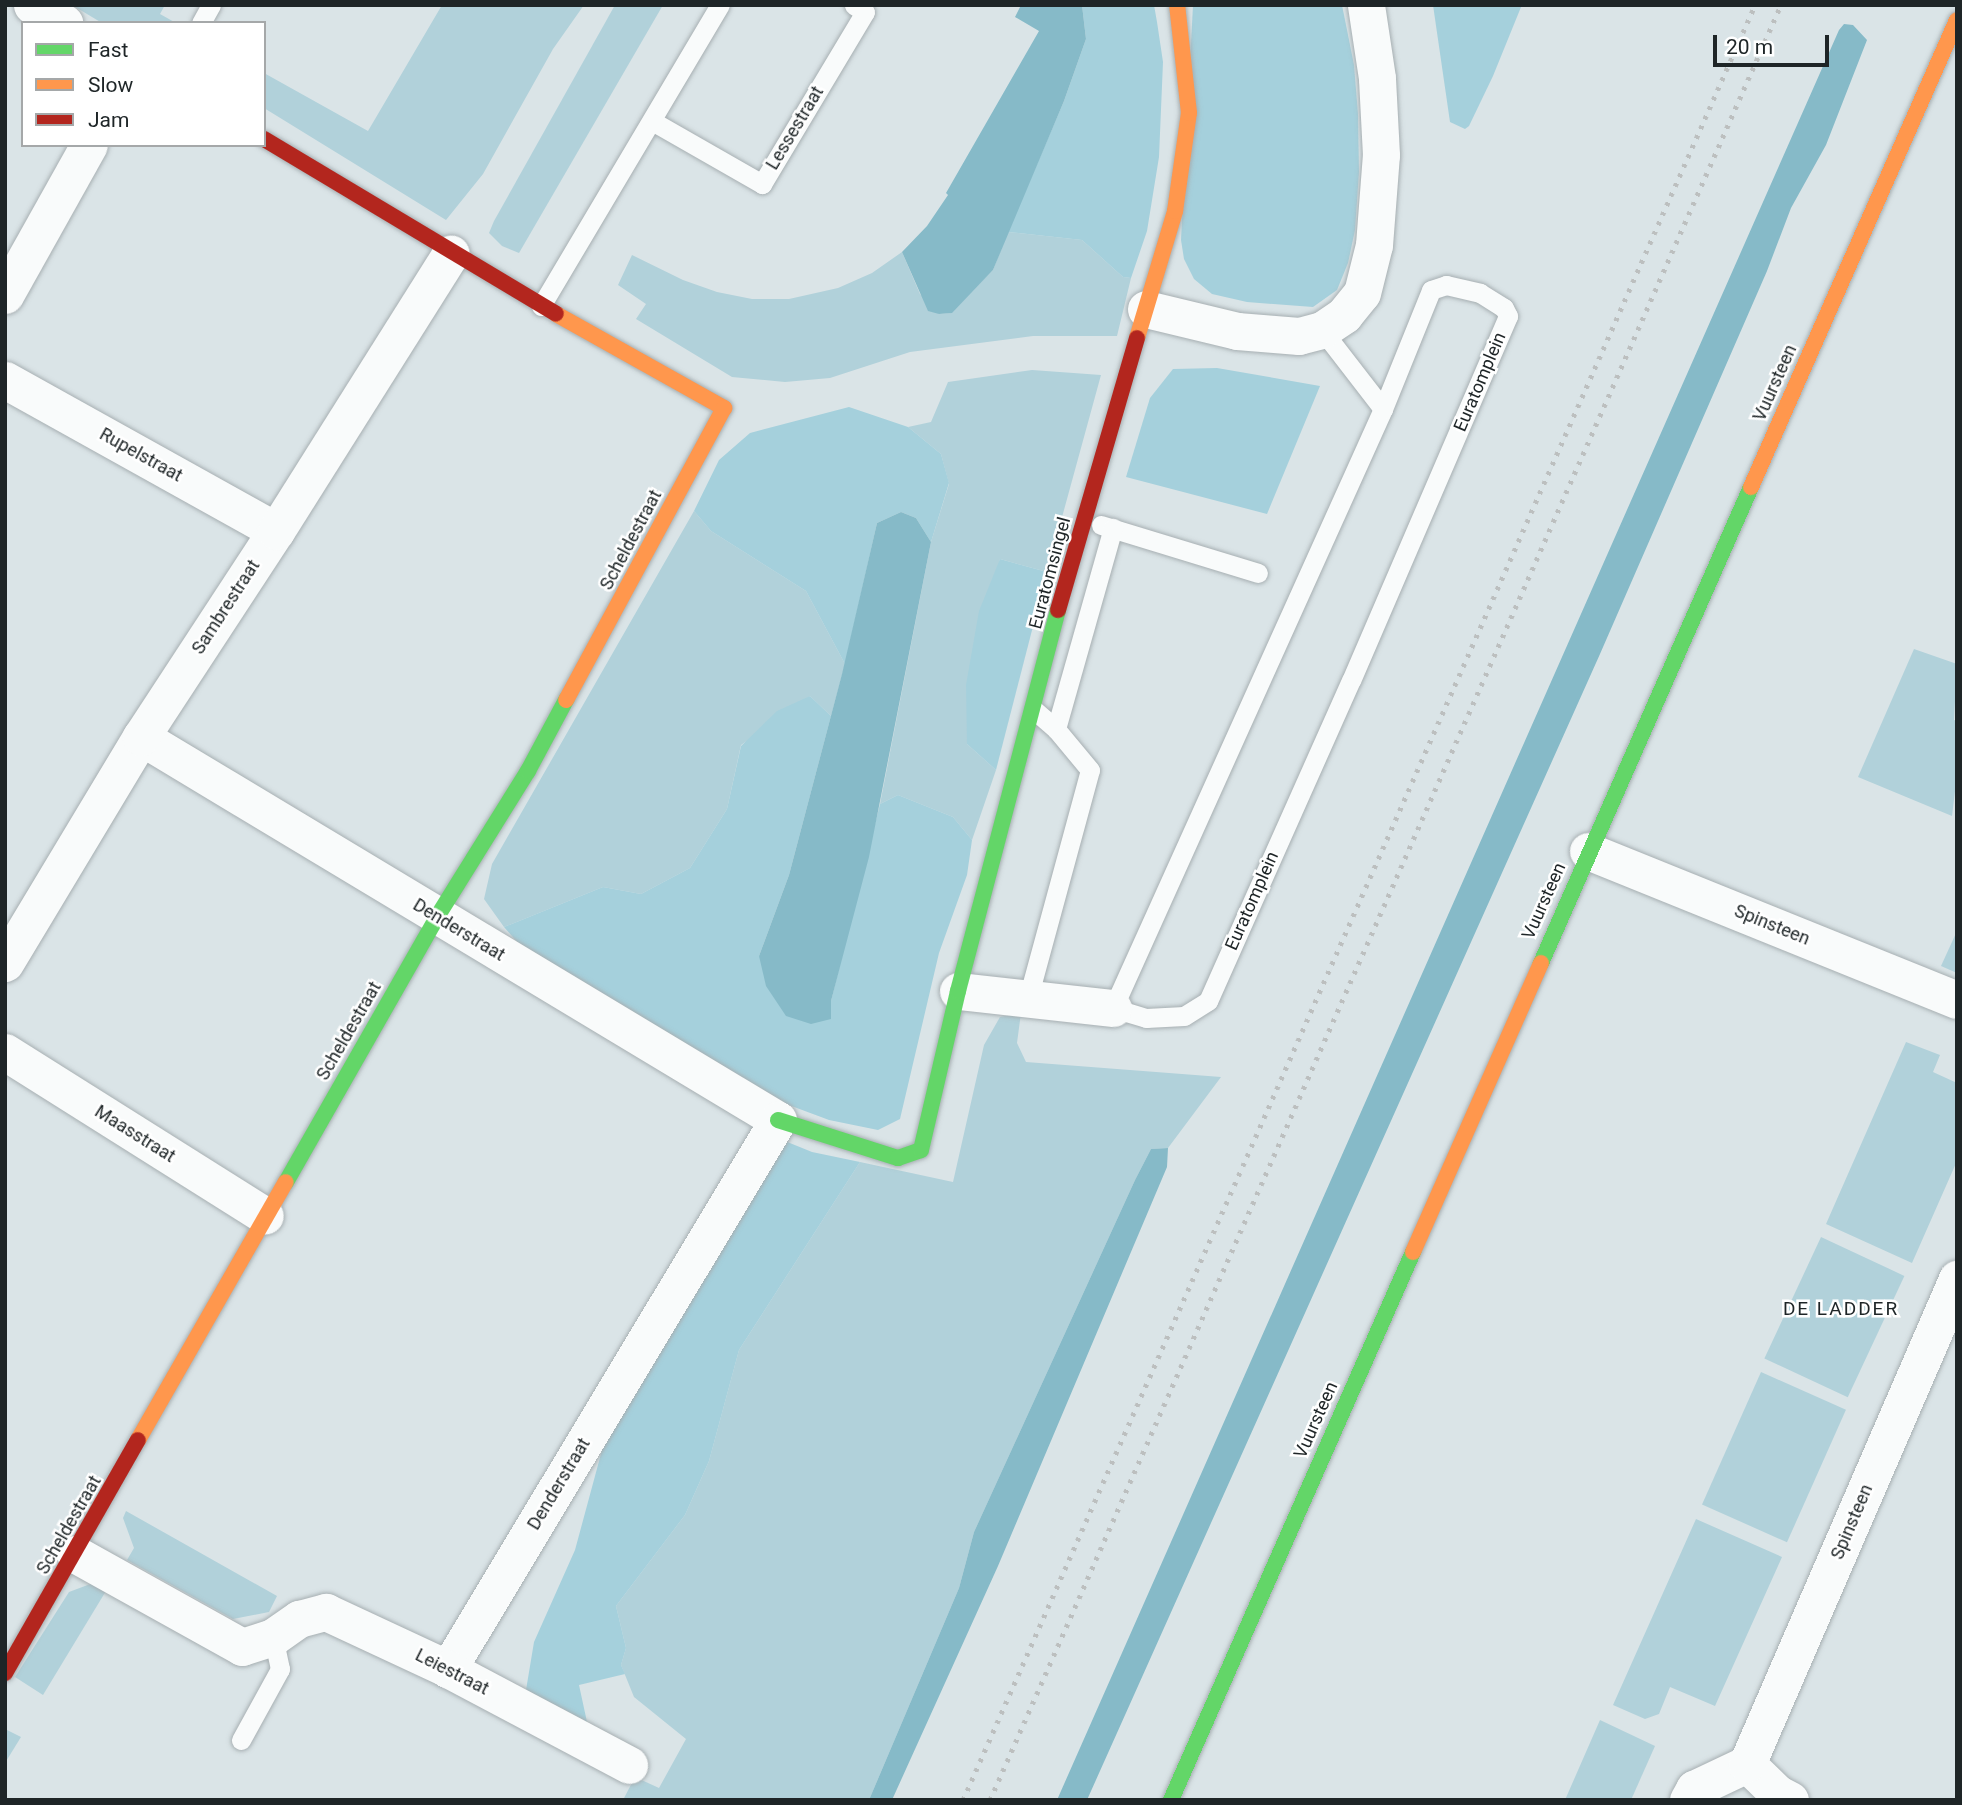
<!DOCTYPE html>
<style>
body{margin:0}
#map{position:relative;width:1962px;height:1805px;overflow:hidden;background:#dae4e7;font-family:Roboto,sans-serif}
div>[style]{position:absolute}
.green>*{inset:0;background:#b1d1da;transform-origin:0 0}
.forest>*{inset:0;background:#a5d0dc}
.water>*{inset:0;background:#86bac8}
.roads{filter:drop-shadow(0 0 2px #a7afb2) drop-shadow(0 0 2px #a7afb2)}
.lane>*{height:19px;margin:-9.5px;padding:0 9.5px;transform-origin:9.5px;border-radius:9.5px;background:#f9fbfb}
.street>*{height:37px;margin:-18.5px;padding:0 18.5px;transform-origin:18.5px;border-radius:18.5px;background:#f9fbfb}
.fast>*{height:16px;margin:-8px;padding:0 8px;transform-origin:8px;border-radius:8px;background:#63d668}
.slow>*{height:16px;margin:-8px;padding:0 8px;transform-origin:8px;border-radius:8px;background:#ff974d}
.jam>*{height:16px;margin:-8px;padding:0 8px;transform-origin:8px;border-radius:8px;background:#b3261e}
.rail>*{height:5px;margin-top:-2.5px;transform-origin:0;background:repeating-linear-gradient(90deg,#bcbfbf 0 3.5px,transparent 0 10.5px)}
span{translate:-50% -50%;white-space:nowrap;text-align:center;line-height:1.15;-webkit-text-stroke:5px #fff;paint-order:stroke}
.street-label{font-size:18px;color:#1e2527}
.neighbourhood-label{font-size:19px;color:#1e2527;letter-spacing:2px}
.frame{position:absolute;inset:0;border:7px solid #1e2527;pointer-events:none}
.legend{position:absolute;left:21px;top:21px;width:245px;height:126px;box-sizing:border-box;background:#fff;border:2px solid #a5a8a9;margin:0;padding:9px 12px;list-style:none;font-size:21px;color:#1e2527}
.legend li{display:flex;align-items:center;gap:14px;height:35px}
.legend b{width:35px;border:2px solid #a5a8a9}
.scale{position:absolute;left:1713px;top:35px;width:116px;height:32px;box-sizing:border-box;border:4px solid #1e2527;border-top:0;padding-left:9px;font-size:21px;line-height:24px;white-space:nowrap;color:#1e2527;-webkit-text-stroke:5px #fff;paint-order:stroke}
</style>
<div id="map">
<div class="green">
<i style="clip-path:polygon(72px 5px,165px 5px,160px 14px,176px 23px,102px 23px)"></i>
<i style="clip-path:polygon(442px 5px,584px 5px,553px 49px,483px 174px,446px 220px,264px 108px,264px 73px,368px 131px)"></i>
<i style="clip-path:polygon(615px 5px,663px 5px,519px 253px,502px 246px,489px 233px,494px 221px)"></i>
<i style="clip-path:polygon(1008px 232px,1082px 240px,1123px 277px,1131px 278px,1117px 336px,1033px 336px,910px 352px,830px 378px,785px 382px,732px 377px,636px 319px,646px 304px,618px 285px,632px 255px,683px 280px,717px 292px,752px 299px,789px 299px,838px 288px,872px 273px,902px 252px,920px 294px,939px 314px,951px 313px,993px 270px)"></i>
<i style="clip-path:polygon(1032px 370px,1101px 375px,1047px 572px,1000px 559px,967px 744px,996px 770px,972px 840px,953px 817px,898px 795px,880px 804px,931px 542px,949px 484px,941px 454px,908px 427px,931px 422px,948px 382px)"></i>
<i style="clip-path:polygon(694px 511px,711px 531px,806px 591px,845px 664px,831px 716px,810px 696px,741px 745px,727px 809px,690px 868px,641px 894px,603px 887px,504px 927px,484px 899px,492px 864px)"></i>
<i style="clip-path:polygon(1914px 649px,1957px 664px,1954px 720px,1957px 721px,1957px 775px,1952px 816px,1858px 777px)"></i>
<i style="clip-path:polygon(1957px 931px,1957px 973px,1941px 966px)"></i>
<i style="clip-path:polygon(1021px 1013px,1017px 1043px,1026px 1062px,1221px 1077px,1168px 1148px,1151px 1149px,1135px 1180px,974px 1532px,959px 1588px,869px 1800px,623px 1800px,635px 1777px,659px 1788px,686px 1739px,634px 1697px,621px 1665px,626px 1648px,616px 1606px,685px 1515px,709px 1461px,739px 1350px,860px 1162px,953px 1182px,984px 1045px,1000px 1017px)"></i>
<i style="clip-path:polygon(1906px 1042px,1940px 1055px,1933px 1072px,1957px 1083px,1957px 1161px,1912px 1263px,1826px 1224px)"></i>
<i style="left:1821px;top:1237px;width:92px;height:134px;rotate:25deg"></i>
<i style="left:1761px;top:1372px;width:93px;height:145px;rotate:24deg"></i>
<i style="clip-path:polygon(126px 1511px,277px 1596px,269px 1612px,233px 1619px,127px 1560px,134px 1548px,123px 1518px)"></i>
<i style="clip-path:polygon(1696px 1519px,1782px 1557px,1715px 1706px,1670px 1687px,1659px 1714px,1645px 1719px,1613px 1705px)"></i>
<i style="clip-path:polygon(93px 1583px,109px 1586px,43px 1695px,15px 1677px,69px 1592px)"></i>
<i style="clip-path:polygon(1600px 1720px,1655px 1746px,1631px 1800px,1565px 1800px)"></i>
<i style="clip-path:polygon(5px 1729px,21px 1737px,5px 1763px)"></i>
</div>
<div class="forest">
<i style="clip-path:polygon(1082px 5px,1154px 5px,1157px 22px,1163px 62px,1159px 157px,1147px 231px,1131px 278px,1123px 277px,1082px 240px,1008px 232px,1064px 101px,1086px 39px)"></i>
<i style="clip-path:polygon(1193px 5px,1342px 5px,1354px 65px,1358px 114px,1359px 172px,1355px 230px,1348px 263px,1337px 290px,1313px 307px,1247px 302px,1212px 294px,1194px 279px,1184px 259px,1181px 240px)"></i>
<i style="clip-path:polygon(1433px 5px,1521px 7px,1493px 76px,1469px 126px,1465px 129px,1450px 122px)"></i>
<i style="clip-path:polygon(1217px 368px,1320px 386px,1267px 514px,1126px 477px,1150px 398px,1173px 369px)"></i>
<i style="clip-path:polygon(849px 407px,908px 427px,941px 454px,949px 483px,931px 542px,916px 518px,901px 512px,877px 523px,845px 664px,806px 591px,711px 531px,694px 511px,719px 460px,750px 433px)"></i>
<i style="clip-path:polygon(1000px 559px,1047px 572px,996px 770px,967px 744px,966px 685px,979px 611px)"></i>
<i style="clip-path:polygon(810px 696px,831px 716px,789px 875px,759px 956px,831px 1019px,831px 1001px,880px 804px,898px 795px,953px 817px,972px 840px,967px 875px,939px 953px,900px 1119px,878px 1130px,829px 1120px,770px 1098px,518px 943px,504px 927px,603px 887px,641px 894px,690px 868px,727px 809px,741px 746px,777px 711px)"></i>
<i style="clip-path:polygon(780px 1139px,812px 1152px,860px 1162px,739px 1350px,709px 1461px,685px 1515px,616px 1606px,626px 1648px,621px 1665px,625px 1674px,579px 1685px,587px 1722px,526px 1690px,534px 1642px,575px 1550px,605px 1439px)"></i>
</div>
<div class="water">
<i style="clip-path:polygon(1021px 5px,1082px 5px,1086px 39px,1064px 101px,993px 270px,952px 313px,939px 314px,928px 311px,902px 252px,927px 226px,948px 195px,946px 193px,1039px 31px,1015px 17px)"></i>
<i style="clip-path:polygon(1844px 24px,1853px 25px,1867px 40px,1826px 145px,1791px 208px,1767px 271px,1600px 654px,1087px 1800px,1057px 1800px,1839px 30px)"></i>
<i style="clip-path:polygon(901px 512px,916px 518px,931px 542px,869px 857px,831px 1001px,831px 1019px,811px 1024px,786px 1016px,766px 986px,759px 956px,789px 875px,842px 674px,877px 523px)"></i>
<i style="clip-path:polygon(1168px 1148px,1167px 1167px,998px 1566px,892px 1800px,869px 1800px,959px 1588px,974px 1532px,1135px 1180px,1151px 1149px)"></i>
</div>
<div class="roads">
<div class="lane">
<i style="left:201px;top:23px;width:21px;rotate:-61deg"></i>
<i style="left:652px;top:121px;width:127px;rotate:29.8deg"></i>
<i style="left:762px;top:184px;width:200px;rotate:-59.1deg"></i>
<i style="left:865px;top:12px;width:13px;rotate:-148deg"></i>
<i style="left:1446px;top:285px;width:35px;rotate:13deg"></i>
<i style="left:1480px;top:293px;width:28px;rotate:32deg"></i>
<i style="left:1504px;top:308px;width:9px;rotate:63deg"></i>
<i style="left:1508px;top:316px;width:396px;rotate:113.3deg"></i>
<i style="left:1351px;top:680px;width:351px;rotate:114deg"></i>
<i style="left:1208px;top:1001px;width:28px;rotate:148deg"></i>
<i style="left:1184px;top:1016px;width:38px;rotate:177deg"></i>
<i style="left:1146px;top:1018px;width:34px;rotate:-163deg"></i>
<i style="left:1113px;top:1008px;width:657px;rotate:-65.74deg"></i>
<i style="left:1383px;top:409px;width:128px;rotate:-68deg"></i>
<i style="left:1431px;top:290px;width:16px;rotate:-18deg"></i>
<i style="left:541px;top:306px;width:350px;rotate:-59.3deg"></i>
<i style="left:1322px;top:330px;width:100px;rotate:52.3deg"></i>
<i style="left:1101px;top:525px;width:164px;rotate:17deg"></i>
<i style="left:1056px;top:729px;width:209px;rotate:-74.2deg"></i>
<i style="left:1028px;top:998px;width:236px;rotate:-74.8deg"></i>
<i style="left:1090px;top:770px;width:53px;rotate:-129.7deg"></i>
<i style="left:1056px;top:729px;width:29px;rotate:-139deg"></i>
<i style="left:241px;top:1740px;width:81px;rotate:-61.2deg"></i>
<i style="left:280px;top:1669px;width:33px;rotate:-102deg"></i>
</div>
<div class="street">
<i style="left:32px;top:5px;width:37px;rotate:29deg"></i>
<i style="left:5px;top:295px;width:172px;rotate:-60.8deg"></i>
<i style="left:1146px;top:309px;width:94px;rotate:13.6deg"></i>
<i style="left:1237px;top:331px;width:62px;rotate:4.6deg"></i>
<i style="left:1299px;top:336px;width:24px;rotate:-15deg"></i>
<i style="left:1322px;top:330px;width:27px;rotate:-34deg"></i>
<i style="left:1344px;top:315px;width:28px;rotate:-51deg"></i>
<i style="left:1362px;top:293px;width:49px;rotate:-76deg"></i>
<i style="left:1374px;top:245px;width:90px;rotate:-85.6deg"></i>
<i style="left:1381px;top:155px;width:77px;rotate:-93deg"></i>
<i style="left:1377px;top:78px;width:74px;rotate:-98.6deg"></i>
<i style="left:5px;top:380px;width:310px;rotate:29.1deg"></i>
<i style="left:141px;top:737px;width:743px;rotate:31.02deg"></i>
<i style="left:778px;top:1120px;width:641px;rotate:121.01deg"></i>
<i style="left:1588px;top:851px;width:398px;rotate:22deg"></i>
<i style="left:5px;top:963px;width:264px;rotate:-59deg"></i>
<i style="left:141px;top:737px;width:246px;rotate:-56.8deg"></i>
<i style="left:276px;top:531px;width:328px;rotate:-57.8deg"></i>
<i style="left:958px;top:991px;width:156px;rotate:6.3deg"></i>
<i style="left:5px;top:1052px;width:307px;rotate:32.2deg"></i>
<i style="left:75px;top:1554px;width:191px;rotate:29.1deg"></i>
<i style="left:242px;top:1647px;width:33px;rotate:-18deg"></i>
<i style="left:273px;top:1637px;width:32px;rotate:-35deg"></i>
<i style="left:299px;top:1619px;width:28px;rotate:-15deg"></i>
<i style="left:326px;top:1612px;width:135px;rotate:25deg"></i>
<i style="left:448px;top:1669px;width:205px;rotate:27.9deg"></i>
<i style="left:1688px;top:1800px;width:13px;rotate:-61deg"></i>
<i style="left:1694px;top:1789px;width:59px;rotate:-25.3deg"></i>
<i style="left:1790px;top:1800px;width:13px;rotate:-153deg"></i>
<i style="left:1778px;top:1794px;width:43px;rotate:-135.9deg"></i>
<i style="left:1747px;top:1764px;width:529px;rotate:-66.59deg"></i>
</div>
<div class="fast">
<i style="left:1541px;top:963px;width:520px;rotate:-66.19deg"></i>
<i style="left:778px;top:1120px;width:126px;rotate:17.6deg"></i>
<i style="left:898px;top:1158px;width:24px;rotate:-19deg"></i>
<i style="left:921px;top:1150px;width:163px;rotate:-76.9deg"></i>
<i style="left:958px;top:991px;width:394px;rotate:-75.3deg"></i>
<i style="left:286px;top:1182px;width:305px;rotate:-60.3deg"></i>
<i style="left:437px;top:917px;width:172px;rotate:-58.1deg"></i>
<i style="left:528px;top:771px;width:81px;rotate:-61.8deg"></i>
<i style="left:1171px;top:1800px;width:599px;rotate:-66.17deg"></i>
</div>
<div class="slow">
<i style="left:556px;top:314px;width:193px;rotate:29.2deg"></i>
<i style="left:724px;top:408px;width:332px;rotate:118.4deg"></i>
<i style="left:1137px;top:338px;width:133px;rotate:-73.3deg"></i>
<i style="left:1175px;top:211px;width:99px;rotate:-81.9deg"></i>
<i style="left:1189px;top:113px;width:109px;rotate:-96.3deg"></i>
<i style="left:1751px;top:487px;width:510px;rotate:-66.2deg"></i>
<i style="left:1413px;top:1252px;width:316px;rotate:-66.1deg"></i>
<i style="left:138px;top:1440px;width:297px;rotate:-60.2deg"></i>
</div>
<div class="jam">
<i style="left:264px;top:139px;width:340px;rotate:30.9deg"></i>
<i style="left:1058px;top:610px;width:283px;rotate:-73.8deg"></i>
<i style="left:5px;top:1673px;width:268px;rotate:-60.3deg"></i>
</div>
</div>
<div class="rail">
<i style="left:963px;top:1800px;width:1962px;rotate:-66.19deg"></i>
<i style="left:990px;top:1800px;width:1962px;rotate:-66.22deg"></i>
</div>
<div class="street-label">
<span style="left:795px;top:128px;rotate:-59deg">Lessestraat</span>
<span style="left:1480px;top:382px;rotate:-67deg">Euratomplein</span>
<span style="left:1775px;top:383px;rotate:-66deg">Vuursteen</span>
<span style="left:141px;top:455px;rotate:29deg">Rupelstraat</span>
<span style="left:631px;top:540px;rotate:-62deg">Scheldestraat</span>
<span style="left:1050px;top:573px;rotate:-75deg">Euratomsingel</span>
<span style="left:226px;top:607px;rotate:-57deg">Sambrestraat</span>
<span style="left:1252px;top:901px;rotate:-66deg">Euratomplein</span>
<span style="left:1544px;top:901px;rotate:-66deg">Vuursteen</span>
<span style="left:1772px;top:925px;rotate:22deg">Spinsteen</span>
<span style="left:459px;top:930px;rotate:31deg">Denderstraat</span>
<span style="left:349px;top:1031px;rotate:-60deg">Scheldestraat</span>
<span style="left:135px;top:1134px;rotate:32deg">Maasstraat</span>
<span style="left:1316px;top:1420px;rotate:-66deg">Vuursteen</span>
<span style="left:559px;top:1484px;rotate:-59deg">Denderstraat</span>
<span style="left:1852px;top:1522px;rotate:-67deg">Spinsteen</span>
<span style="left:69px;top:1525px;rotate:-60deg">Scheldestraat</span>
<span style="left:452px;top:1672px;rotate:27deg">Leiestraat</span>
</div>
<div class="neighbourhood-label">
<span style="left:1841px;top:1309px">DE LADDER</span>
</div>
<div class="frame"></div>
<ul class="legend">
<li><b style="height:9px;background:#63d668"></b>Fast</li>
<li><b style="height:9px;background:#ff974d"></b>Slow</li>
<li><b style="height:9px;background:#b3261e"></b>Jam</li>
</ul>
<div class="scale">20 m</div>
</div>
